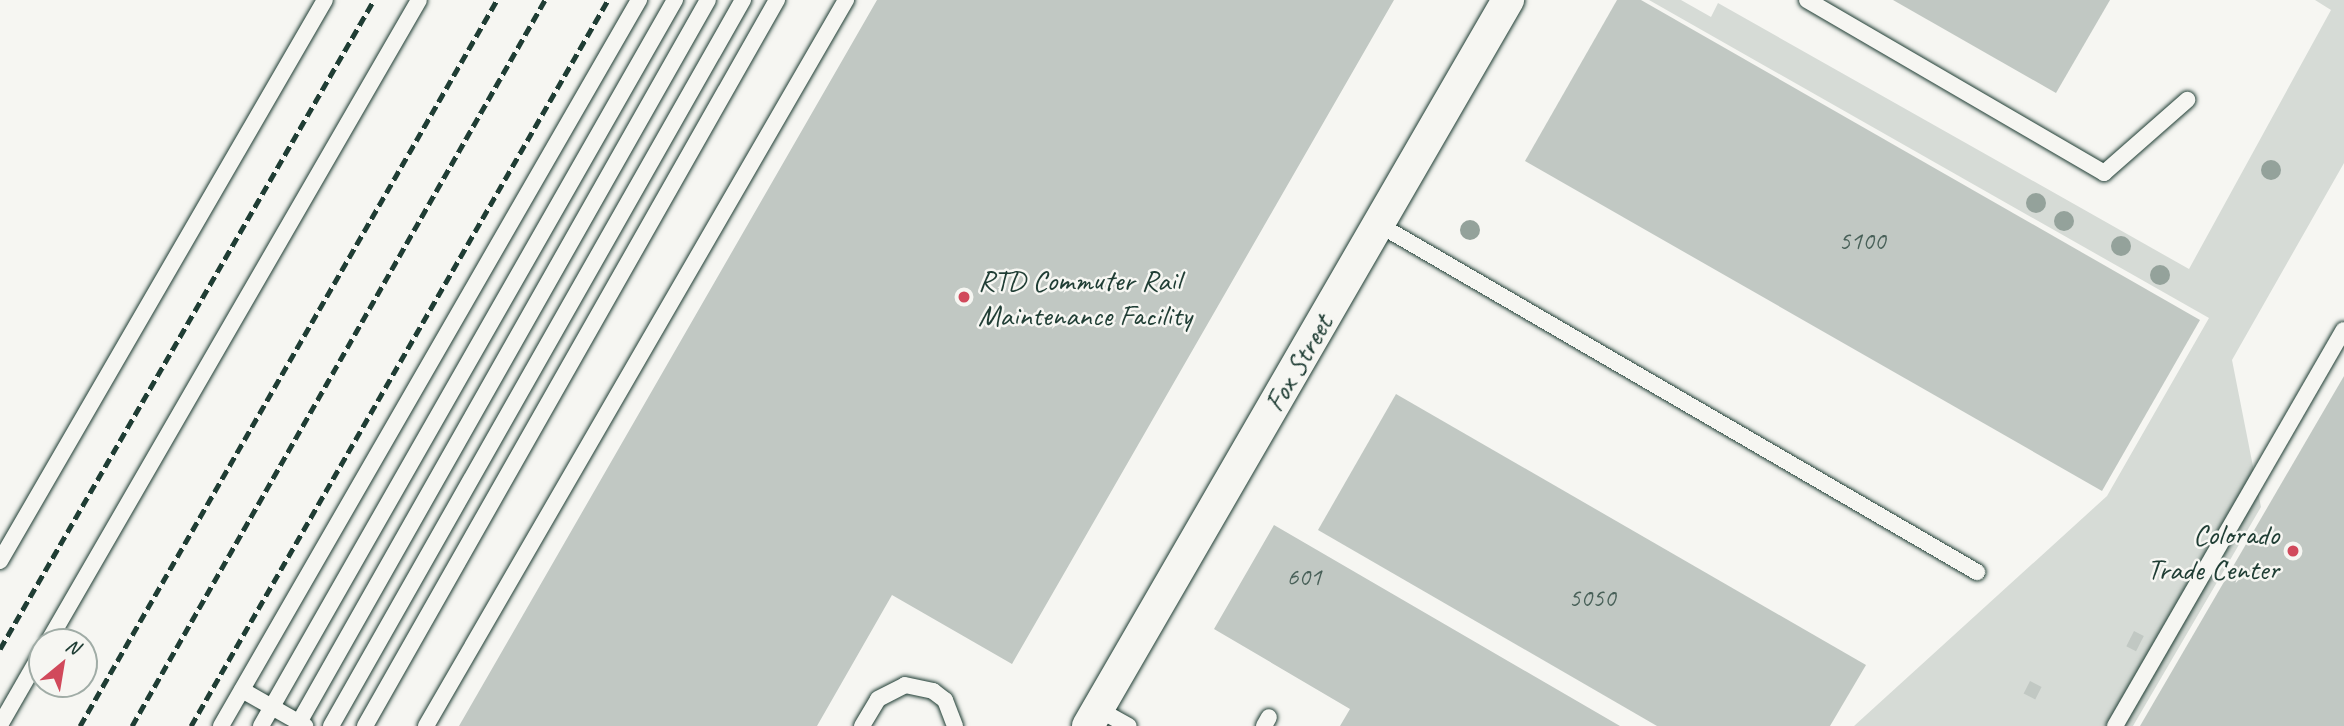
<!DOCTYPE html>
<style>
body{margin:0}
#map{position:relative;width:2344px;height:726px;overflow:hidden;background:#f6f6f2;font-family:Caveat,sans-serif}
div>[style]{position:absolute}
.green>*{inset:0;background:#d6dbd6}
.building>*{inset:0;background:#c1c8c3;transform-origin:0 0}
.roads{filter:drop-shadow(0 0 2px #1f3d34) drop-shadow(0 0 2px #1f3d34)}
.lane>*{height:16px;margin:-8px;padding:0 8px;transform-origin:8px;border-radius:8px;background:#f6f6f2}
.street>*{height:32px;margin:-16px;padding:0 16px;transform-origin:16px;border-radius:16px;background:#f6f6f2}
.rail>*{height:5px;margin-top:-2.5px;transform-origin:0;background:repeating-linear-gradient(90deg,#1f3d34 0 10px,transparent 0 15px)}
.trees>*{width:20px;height:20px;margin:-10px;border-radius:50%;background:#94a29b}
.dots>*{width:19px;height:19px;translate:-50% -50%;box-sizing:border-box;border:4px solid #f6f6f2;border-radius:50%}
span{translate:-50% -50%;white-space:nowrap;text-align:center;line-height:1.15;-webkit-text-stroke:5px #f6f6f2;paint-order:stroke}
.number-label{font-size:26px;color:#486058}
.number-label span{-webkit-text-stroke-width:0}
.poi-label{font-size:30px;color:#1f3d34}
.left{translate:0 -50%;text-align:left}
.right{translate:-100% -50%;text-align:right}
.street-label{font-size:30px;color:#1f3d34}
.north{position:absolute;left:28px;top:628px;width:70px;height:70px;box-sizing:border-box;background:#f6f6f2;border:2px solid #a0aca6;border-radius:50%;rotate:30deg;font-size:19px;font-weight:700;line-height:28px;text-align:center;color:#1f3d34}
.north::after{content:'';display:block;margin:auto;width:24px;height:32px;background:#d1495b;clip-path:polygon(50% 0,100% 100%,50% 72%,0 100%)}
</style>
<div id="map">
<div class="green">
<i style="clip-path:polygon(1649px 0,1681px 0,1711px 17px,1718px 3px,2189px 269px,2331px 10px,2315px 0,2344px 0,2344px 163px,2232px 360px,2261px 507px,2133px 726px,1854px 726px,2107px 496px,2209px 318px)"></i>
</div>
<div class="building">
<i style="clip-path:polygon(877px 0,1394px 0,1012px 664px,892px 595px,817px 726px,459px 726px)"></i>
<i style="clip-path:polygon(1617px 0,1641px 0,2200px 320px,2102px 491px,1525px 161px)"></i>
<i style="clip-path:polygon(1893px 0,2110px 0,2056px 93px)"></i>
<i style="clip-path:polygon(2344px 376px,2344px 726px,2140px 726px)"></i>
<i style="clip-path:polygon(1396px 394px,1866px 665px,1830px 726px,1657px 726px,1318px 530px)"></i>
<i style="clip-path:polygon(1274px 525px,1620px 726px,1340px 726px,1350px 709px,1214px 629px)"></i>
<i style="left:2134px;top:631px;width:11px;height:17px;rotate:27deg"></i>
<i style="left:2030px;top:681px;width:13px;height:14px;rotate:27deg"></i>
</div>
<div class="roads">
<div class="lane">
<i style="left:1807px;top:0;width:344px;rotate:30.2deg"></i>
<i style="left:2104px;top:173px;width:111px;rotate:-41.3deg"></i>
<i style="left:1378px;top:224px;width:693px;rotate:30.16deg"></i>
<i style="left:0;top:561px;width:648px;rotate:-59.92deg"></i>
<i style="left:48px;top:642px;width:741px;rotate:-59.98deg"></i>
<i style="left:242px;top:690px;width:73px;rotate:29.7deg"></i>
<i style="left:1098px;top:709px;width:35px;rotate:29deg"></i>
<i style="left:0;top:725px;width:84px;rotate:-60.1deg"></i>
<i style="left:221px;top:726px;width:838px;rotate:-60.07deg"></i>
<i style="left:261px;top:726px;width:836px;rotate:-60.31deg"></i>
<i style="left:297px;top:726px;width:834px;rotate:-60.49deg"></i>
<i style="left:331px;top:726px;width:835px;rotate:-60.43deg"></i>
<i style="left:365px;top:726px;width:835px;rotate:-60.43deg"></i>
<i style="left:426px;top:726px;width:839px;rotate:-59.95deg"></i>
<i style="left:862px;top:726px;width:31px;rotate:-59deg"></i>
<i style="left:878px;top:699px;width:30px;rotate:-27deg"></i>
<i style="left:905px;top:685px;width:29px;rotate:12deg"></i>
<i style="left:933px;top:691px;width:15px;rotate:37deg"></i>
<i style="left:945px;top:700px;width:28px;rotate:69deg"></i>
<i style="left:1264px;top:726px;width:10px;rotate:-61deg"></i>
<i style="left:2115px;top:726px;width:457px;rotate:-60deg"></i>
</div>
<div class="street">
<i style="left:1088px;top:726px;width:839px;rotate:-59.95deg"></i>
</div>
</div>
<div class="rail">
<i style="left:0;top:649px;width:749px;rotate:-60.05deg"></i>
<i style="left:80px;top:726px;width:837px;rotate:-60.13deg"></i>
<i style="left:132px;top:726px;width:835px;rotate:-60.37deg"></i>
<i style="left:191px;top:726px;width:837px;rotate:-60.13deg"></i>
</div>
<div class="trees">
<i style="left:2271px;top:170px"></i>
<i style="left:2036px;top:203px"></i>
<i style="left:2064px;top:221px"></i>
<i style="left:1470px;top:230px"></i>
<i style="left:2121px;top:246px"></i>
<i style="left:2160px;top:275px"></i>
</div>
<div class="dots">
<i style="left:964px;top:297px;background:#d1495b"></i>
<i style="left:2293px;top:551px;background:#d1495b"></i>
</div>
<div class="number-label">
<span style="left:1862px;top:241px">5100</span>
<span style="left:1304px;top:577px">601</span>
<span style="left:1592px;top:598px">5050</span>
</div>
<div class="poi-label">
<span class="left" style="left:978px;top:297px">RTD Commuter Rail<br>Maintenance Facility</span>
<span class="right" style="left:2279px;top:551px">Colorado<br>Trade Center</span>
</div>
<div class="street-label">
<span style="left:1298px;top:363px;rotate:-60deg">Fox Street</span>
</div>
<div class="north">N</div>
</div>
